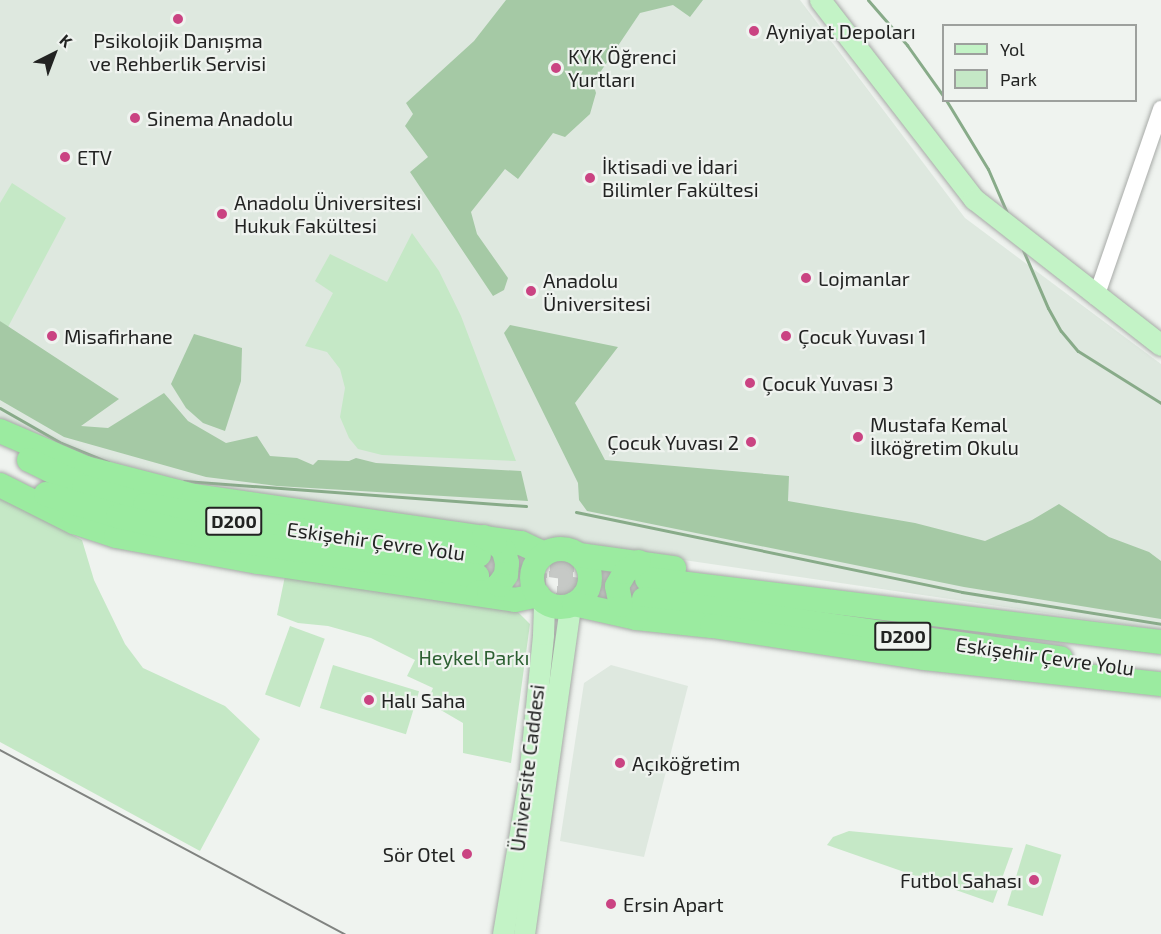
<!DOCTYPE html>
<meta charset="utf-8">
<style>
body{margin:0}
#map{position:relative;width:1161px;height:934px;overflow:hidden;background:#eff3ef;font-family:"Exo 2",sans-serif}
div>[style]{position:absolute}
.built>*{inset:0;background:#dee8df}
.green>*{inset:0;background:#c5e8c6;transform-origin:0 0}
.forest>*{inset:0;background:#a5c9a5}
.stream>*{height:3px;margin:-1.5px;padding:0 1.5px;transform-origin:1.5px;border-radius:1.5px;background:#88ab89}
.highway-tunnel>*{height:24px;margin-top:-12px;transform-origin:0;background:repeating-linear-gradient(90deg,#c6c9c6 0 24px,transparent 0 36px)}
.roads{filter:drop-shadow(0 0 2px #a7aaa7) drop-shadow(0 0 2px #a7aaa7)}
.minor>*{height:16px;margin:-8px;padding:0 8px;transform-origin:8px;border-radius:8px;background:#fff}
.major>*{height:21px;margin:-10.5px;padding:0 10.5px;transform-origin:10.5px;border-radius:10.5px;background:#c3f3c6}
.highway>*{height:24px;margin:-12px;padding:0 12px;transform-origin:12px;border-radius:12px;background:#9beba0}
.highway>.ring{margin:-12px;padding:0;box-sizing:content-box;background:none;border:24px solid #9beba0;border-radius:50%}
.tram>*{height:1.5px;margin:-0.75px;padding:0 0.75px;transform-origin:0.75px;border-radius:0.75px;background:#808380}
.dots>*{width:16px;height:16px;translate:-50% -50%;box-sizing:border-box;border:3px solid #eff3ef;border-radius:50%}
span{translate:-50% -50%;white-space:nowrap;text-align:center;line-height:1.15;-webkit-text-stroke:4.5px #eff3ef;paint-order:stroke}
.shield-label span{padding:2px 4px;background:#eff3ef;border:2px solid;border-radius:4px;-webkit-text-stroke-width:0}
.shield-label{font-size:18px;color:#222322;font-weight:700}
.poi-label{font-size:20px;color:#222322}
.left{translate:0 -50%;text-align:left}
.right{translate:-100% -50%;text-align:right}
.street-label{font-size:20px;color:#222322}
.park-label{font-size:20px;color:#2d6032}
.legend{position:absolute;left:942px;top:24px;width:195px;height:78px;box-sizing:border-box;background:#eff3ef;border:2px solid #9da09d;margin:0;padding:8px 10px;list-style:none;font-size:18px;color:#222322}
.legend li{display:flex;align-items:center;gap:12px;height:30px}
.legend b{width:30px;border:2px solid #9da09d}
.north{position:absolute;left:24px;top:24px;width:60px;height:60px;-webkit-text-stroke:4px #eff3ef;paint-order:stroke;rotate:42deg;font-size:16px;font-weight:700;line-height:24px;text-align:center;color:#222322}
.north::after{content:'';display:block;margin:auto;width:21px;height:27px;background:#222322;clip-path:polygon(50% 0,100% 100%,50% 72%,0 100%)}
</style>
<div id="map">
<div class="built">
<i style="clip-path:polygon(0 0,800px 0,965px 218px,1161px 364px,1161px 630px,192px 488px,124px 472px,0 422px)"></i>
<i style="clip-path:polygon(611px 665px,688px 686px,644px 857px,560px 841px,584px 683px)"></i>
</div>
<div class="green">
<i style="clip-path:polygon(12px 183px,66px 218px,8px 327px,0 321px,0 203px)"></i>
<i style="clip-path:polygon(412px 233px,439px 271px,461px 316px,516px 461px,382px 455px,358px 449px,349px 438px,340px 417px,345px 388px,340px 369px,327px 352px,305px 346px,333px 293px,315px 281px,330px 254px,387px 282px)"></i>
<i style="clip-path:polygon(0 497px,82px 540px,94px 580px,125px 644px,143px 668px,225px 706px,260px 739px,200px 851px,0 742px)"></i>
<i style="clip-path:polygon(285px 576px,517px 611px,530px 624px,511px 763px,463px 753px,463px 723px,427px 702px,433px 688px,407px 676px,415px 660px,371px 638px,328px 626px,298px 623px,277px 615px)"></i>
<i style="left:290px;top:626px;width:37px;height:73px;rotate:20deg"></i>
<i style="left:333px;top:665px;width:90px;height:45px;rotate:17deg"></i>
<i style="clip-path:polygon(849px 831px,941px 840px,1013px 848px,993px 903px,827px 845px,833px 837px)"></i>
<i style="left:1026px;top:844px;width:37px;height:64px;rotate:17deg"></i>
</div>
<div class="forest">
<i style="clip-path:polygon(506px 0,703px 0,690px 17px,673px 5px,640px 13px,593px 83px,596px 93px,590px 114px,565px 137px,553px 133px,518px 179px,505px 169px,471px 212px,477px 234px,508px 278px,504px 290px,493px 296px,410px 172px,428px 157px,405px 126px,413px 114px,406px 103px,474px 41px)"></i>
<i style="clip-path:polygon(0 321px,119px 399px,81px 426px,108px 428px,164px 393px,188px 421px,226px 443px,257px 436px,270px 456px,297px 458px,313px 465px,318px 460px,349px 461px,356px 458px,376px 463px,521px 471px,528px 501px,277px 486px,206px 477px,64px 437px,0 400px)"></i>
<i style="clip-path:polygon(510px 325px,618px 347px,575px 403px,605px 460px,789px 476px,788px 501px,915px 523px,985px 541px,1032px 520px,1059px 504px,1109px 537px,1149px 552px,1161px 561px,1161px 619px,964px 587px,587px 511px,579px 500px,578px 483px,504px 333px)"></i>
<i style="clip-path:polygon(194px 334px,242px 348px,241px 381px,225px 431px,203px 423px,186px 408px,171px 384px)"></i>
</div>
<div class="stream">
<i style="left:868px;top:0;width:60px;rotate:49.1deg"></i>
<i style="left:907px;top:45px;width:64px;rotate:54.6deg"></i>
<i style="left:946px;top:100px;width:81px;rotate:58.7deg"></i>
<i style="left:988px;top:169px;width:48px;rotate:66.6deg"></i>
<i style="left:1023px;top:250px;width:63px;rotate:66.7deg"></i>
<i style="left:1048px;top:308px;width:26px;rotate:61deg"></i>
<i style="left:1061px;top:331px;width:26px;rotate:50deg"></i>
<i style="left:1078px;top:351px;width:98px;rotate:32.1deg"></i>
<i style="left:0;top:408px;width:70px;rotate:29.8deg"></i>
<i style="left:61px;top:443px;width:51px;rotate:22deg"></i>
<i style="left:184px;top:481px;width:343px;rotate:4.2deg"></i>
<i style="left:576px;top:512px;width:394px;rotate:11.7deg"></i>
<i style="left:962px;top:592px;width:202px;rotate:9.1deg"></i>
</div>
<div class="highway-tunnel">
<i style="left:479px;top:555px;width:164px;rotate:8.1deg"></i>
<i style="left:486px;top:577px;width:160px;rotate:7.9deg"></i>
</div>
<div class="roads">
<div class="minor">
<i style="left:1096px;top:297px;width:199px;rotate:-70.9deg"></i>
</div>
<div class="major">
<i style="left:820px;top:0;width:252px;rotate:52.3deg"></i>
<i style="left:974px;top:199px;width:237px;rotate:38deg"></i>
<i style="left:503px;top:934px;width:158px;rotate:-80.5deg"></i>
<i style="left:529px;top:778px;width:145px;rotate:-84.4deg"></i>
<i style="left:543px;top:634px;width:33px;rotate:-88deg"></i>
<i style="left:524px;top:934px;width:331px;rotate:-82deg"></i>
</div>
<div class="highway">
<i style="left:0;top:431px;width:94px;rotate:23.3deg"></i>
<i style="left:86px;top:468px;width:112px;rotate:14.5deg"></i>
<i style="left:194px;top:496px;width:330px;rotate:8.2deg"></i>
<i style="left:521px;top:543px;width:26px;rotate:25deg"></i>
<i style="left:29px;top:460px;width:61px;rotate:26.1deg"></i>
<i style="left:84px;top:487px;width:64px;rotate:16.4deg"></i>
<i style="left:145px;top:505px;width:205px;rotate:9.3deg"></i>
<i style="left:347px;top:538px;width:133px;rotate:7.3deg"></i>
<i style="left:0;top:485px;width:83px;rotate:26.6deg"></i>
<i style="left:74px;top:522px;width:44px;rotate:18.4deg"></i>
<i style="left:116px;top:536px;width:144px;rotate:10.4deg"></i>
<i style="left:258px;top:562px;width:260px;rotate:8.4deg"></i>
<i style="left:515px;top:600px;width:24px;rotate:-12deg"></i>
<i style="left:46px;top:494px;width:75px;rotate:17deg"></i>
<i style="left:118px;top:516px;width:87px;rotate:13.2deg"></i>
<i style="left:203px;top:536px;width:277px;rotate:8.3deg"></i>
<i class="ring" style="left:532px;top:549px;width:34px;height:34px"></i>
<i style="left:579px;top:555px;width:96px;rotate:7.8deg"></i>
<i style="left:647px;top:579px;width:518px;rotate:6.99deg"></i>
<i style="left:477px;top:593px;width:12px;rotate:-5deg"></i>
<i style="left:489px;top:592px;width:12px;rotate:-35deg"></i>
<i style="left:499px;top:585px;width:12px;rotate:-55deg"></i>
<i style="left:506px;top:575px;width:12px;rotate:-85deg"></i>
<i style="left:507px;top:563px;width:12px;rotate:-104deg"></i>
<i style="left:504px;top:551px;width:13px;rotate:-135deg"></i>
<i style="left:495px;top:542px;width:12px;rotate:-156deg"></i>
<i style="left:644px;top:599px;width:421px;rotate:8.1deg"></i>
<i style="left:574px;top:604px;width:64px;rotate:12.7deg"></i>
<i style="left:636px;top:618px;width:76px;rotate:6deg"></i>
<i style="left:712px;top:626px;width:214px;rotate:8.6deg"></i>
<i style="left:924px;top:658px;width:238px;rotate:6.3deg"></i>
<i style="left:636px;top:618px;width:20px;rotate:-139deg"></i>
<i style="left:621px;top:605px;width:19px;rotate:-102deg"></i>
<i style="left:617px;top:586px;width:16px;rotate:-60deg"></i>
<i style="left:625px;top:572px;width:17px;rotate:-36deg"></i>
</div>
</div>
<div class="tram">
<i style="left:0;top:750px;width:391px;rotate:28.1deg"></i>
</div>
<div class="dots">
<i style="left:178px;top:19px;background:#ca4382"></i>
<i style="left:754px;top:31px;background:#ca4382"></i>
<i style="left:556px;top:68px;background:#ca4382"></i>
<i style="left:135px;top:118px;background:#ca4382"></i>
<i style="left:65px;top:157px;background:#ca4382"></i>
<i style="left:590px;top:178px;background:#ca4382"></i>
<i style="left:222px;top:214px;background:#ca4382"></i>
<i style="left:806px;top:278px;background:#ca4382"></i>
<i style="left:531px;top:291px;background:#ca4382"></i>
<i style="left:52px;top:336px;background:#ca4382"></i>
<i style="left:786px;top:336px;background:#ca4382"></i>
<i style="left:750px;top:383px;background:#ca4382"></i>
<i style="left:858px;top:437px;background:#ca4382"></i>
<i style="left:751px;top:442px;background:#ca4382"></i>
<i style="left:369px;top:700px;background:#ca4382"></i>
<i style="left:620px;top:763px;background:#ca4382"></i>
<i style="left:467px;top:854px;background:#ca4382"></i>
<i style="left:1034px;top:880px;background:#ca4382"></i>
<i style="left:611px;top:904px;background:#ca4382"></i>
</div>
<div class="shield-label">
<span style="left:234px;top:521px">D200</span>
<span style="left:903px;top:636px">D200</span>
</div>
<div class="poi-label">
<span class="left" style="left:766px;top:31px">Ayniyat Depoları</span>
<span style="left:178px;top:52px">Psikolojik Danışma<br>ve Rehberlik Servisi</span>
<span class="left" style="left:568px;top:68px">KYK Öğrenci<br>Yurtları</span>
<span class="left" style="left:147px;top:118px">Sinema Anadolu</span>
<span class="left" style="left:77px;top:157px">ETV</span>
<span class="left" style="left:602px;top:178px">İktisadi ve İdari<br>Bilimler Fakültesi</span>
<span class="left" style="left:234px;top:214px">Anadolu Üniversitesi<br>Hukuk Fakültesi</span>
<span class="left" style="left:818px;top:278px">Lojmanlar</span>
<span class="left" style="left:543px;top:292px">Anadolu<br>Üniversitesi</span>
<span class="left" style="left:64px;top:336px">Misafirhane</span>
<span class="left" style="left:798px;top:336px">Çocuk Yuvası 1</span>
<span class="left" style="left:762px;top:383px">Çocuk Yuvası 3</span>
<span class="left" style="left:870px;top:436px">Mustafa Kemal<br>İlköğretim Okulu</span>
<span class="right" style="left:739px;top:442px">Çocuk Yuvası 2</span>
<span class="left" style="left:381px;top:700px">Halı Saha</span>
<span class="left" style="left:632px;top:763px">Açıköğretim</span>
<span class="right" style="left:455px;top:854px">Sör Otel</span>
<span class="right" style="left:1022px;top:880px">Futbol Sahası</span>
<span class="left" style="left:623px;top:904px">Ersin Apart</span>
</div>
<div class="street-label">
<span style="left:376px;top:541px;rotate:8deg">Eskişehir Çevre Yolu</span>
<span style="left:1045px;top:656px;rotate:8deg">Eskişehir Çevre Yolu</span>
<span style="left:527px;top:768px;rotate:-83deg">Üniversite Caddesi</span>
</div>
<div class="park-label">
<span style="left:474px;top:657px">Heykel Parkı</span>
</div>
<ul class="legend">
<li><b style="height:8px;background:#c3f3c6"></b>Yol</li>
<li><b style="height:16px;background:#c5e8c6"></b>Park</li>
</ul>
<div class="north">K</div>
</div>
